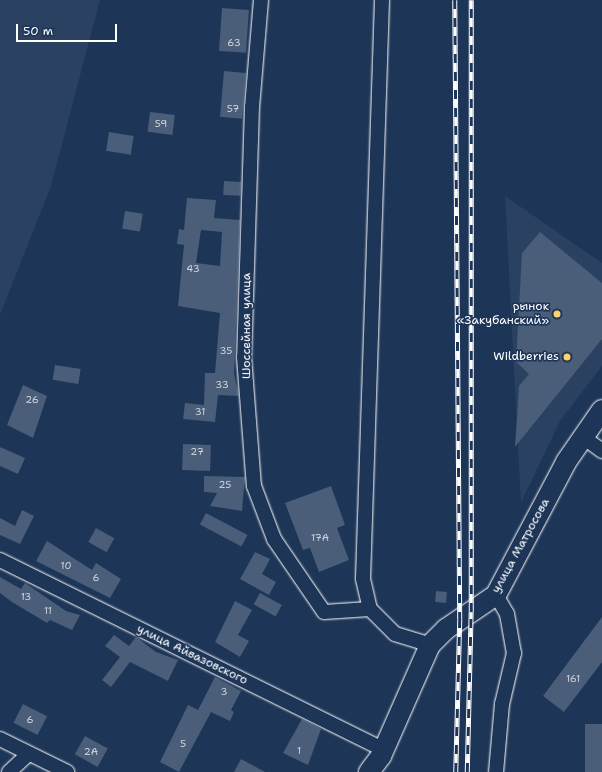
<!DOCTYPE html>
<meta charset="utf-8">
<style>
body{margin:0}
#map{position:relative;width:602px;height:772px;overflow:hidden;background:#1d3557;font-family:"Shantell Sans",sans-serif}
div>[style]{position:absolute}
.built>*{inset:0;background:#2a4161}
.building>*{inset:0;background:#4a5d79;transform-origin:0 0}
.roads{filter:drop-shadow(0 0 1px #fff) drop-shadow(0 0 1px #fff)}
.street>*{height:14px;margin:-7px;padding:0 7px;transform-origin:7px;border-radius:7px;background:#1d3557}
.secondary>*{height:20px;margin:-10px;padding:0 10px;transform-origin:10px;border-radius:10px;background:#1d3557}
.rail>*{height:4.5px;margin-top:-2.25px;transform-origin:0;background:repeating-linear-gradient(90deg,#1d3557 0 9px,#fff 0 18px);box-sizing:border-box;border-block:1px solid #fff}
.dots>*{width:11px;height:11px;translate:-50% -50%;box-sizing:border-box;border:2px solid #1d3557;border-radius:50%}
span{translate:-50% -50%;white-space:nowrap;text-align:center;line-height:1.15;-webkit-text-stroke:3.5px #1d3557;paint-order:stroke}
.number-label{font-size:10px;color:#d2d6de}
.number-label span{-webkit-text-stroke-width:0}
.poi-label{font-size:12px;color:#fff}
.right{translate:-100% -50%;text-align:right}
.street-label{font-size:12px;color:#fff}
.scale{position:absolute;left:16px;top:24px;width:101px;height:18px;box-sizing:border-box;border:2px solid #fff;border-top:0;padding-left:5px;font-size:12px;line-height:14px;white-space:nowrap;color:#fff;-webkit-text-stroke:3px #1d3557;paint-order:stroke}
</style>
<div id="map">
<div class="built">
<i style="clip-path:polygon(0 0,100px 0,51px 186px,0 315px)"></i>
<i style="clip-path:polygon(505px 196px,602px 263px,602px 366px,560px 421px,521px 503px)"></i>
</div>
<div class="building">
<i style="left:222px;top:8px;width:27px;height:43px;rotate:4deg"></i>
<i style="left:224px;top:71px;width:22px;height:46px;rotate:5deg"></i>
<i style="left:150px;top:112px;width:25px;height:20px;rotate:7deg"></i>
<i style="left:109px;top:132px;width:25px;height:19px;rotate:9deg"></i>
<i style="left:224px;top:181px;width:17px;height:14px;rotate:3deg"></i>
<i style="clip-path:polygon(evenodd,187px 198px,216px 200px,214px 218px,240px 220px,234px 374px,239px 396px,218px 395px,215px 422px,183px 419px,185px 403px,204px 405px,205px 373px,215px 373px,220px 313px,178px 306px,184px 245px,177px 244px,179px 229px,184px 230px,187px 198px,201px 230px,222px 232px,220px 266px,196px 263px,201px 230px)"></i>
<i style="left:125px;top:211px;width:18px;height:18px;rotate:9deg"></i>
<i style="clip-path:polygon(540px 232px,602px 283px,602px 339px,515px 447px,519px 386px,529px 374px,516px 362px,522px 253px)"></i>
<i style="left:55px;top:365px;width:26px;height:15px;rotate:9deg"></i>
<i style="clip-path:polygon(23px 385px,47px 396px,33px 438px,7px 425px)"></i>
<i style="left:183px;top:444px;width:28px;height:26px;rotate:2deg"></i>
<i style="clip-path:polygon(0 447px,25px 458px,18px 474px,0 466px)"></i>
<i style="clip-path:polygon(204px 476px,245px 477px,242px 511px,210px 506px,217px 493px,204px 492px)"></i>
<i style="clip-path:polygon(331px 486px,345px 525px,337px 528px,349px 560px,319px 572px,310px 548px,303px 550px,285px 503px)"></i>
<i style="clip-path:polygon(22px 510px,34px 516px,20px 544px,0 535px,0 518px,15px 526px)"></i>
<i style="left:206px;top:513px;width:47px;height:13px;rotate:28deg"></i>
<i style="left:96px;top:528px;width:21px;height:16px;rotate:29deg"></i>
<i style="clip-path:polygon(47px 541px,92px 570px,96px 563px,121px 579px,110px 598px,36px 561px)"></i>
<i style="clip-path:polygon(255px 552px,270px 559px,262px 574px,276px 582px,269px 595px,240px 579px)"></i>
<i style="clip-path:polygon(0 577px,21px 589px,25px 583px,66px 611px,80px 615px,72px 630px,50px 620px,47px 623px,12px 602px,0 593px)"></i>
<i style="left:436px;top:591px;width:11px;height:11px;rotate:5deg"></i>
<i style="left:260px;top:593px;width:25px;height:13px;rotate:29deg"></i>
<i style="clip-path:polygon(235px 601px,252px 610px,238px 635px,249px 641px,240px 657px,215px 642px)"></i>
<i style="clip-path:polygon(602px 617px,602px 662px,564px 712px,543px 696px)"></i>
<i style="clip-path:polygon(114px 635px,129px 646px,136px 637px,156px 652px,178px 660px,168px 681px,130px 662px,111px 687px,102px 680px,120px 657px,105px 646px)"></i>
<i style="clip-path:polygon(215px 677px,241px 691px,231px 710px,234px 712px,230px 721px,211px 712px,179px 772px,160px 762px,188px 705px,198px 710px)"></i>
<i style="left:23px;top:704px;width:27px;height:21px;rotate:27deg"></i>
<i style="clip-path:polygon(302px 719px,321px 729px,308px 765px,283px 753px)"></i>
<i style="left:585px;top:724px;width:17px;height:48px"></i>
<i style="left:85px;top:736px;width:26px;height:21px;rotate:29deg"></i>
<i style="clip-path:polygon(241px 759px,265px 772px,234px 772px)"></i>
</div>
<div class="roads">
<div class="street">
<i style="left:261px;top:0;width:107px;rotate:94.8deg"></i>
<i style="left:252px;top:107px;width:250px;rotate:91.8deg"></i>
<i style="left:244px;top:357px;width:129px;rotate:85.6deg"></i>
<i style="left:254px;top:486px;width:57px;rotate:69.3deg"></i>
<i style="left:274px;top:539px;width:88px;rotate:55.6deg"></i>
<i style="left:324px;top:612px;width:46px;rotate:-3.7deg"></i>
<i style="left:382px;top:0;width:579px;rotate:91.88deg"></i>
<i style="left:363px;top:579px;width:31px;rotate:77deg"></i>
<i style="left:370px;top:609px;width:35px;rotate:45deg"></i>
<i style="left:395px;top:634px;width:37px;rotate:17deg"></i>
<i style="left:583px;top:437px;width:24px;rotate:36deg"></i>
<i style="left:0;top:560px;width:428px;rotate:26.3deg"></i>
<i style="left:496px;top:595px;width:22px;rotate:60deg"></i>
<i style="left:507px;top:614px;width:40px;rotate:80deg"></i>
<i style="left:514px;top:653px;width:52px;rotate:103.2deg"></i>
<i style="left:502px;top:704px;width:68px;rotate:95deg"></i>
<i style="left:0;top:739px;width:75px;rotate:26.2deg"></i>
<i style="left:9px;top:772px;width:26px;rotate:-43deg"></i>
</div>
<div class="secondary">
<i style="left:369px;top:772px;width:20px;rotate:-53deg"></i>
<i style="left:381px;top:756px;width:121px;rotate:-66.2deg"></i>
<i style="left:430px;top:645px;width:23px;rotate:-45deg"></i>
<i style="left:446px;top:629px;width:60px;rotate:-34.2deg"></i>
<i style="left:496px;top:595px;width:150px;rotate:-62.2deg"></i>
<i style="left:566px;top:462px;width:63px;rotate:-55.3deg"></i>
</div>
</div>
<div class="rail">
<i style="left:455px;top:0;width:619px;rotate:89.54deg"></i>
<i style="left:460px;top:619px;width:153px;rotate:91.5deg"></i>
<i style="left:467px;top:772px;width:160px;rotate:-88.6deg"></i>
<i style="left:471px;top:612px;width:612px;rotate:-90deg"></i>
</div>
<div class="dots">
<i style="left:557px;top:314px;background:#ffd166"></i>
<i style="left:567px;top:357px;background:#ffd166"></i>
</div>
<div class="number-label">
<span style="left:234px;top:43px">63</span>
<span style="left:233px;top:109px">57</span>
<span style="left:161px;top:124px">59</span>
<span style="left:193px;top:269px">43</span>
<span style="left:226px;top:351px">35</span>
<span style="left:222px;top:385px">33</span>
<span style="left:32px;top:400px">26</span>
<span style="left:200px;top:412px">31</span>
<span style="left:197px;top:452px">27</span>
<span style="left:225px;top:485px">25</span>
<span style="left:320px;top:538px">17А</span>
<span style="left:66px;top:566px">10</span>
<span style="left:96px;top:578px">6</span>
<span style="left:26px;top:597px">13</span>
<span style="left:48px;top:611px">11</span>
<span style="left:573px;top:679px">161</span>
<span style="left:224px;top:692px">3</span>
<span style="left:30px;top:720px">6</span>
<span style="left:183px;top:744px">5</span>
<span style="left:299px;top:751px">1</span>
<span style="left:91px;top:752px">2А</span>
</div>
<div class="poi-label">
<span class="right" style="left:549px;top:314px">рынок<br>«Закубанский»</span>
<span class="right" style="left:559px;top:357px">Wildberries</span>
</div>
<div class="street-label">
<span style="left:247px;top:326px;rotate:-90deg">Шоссейная улица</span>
<span style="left:521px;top:546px;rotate:-61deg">улица Матросова</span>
<span style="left:192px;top:655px;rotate:26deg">улица Айвазовского</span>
</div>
<div class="scale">50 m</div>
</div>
